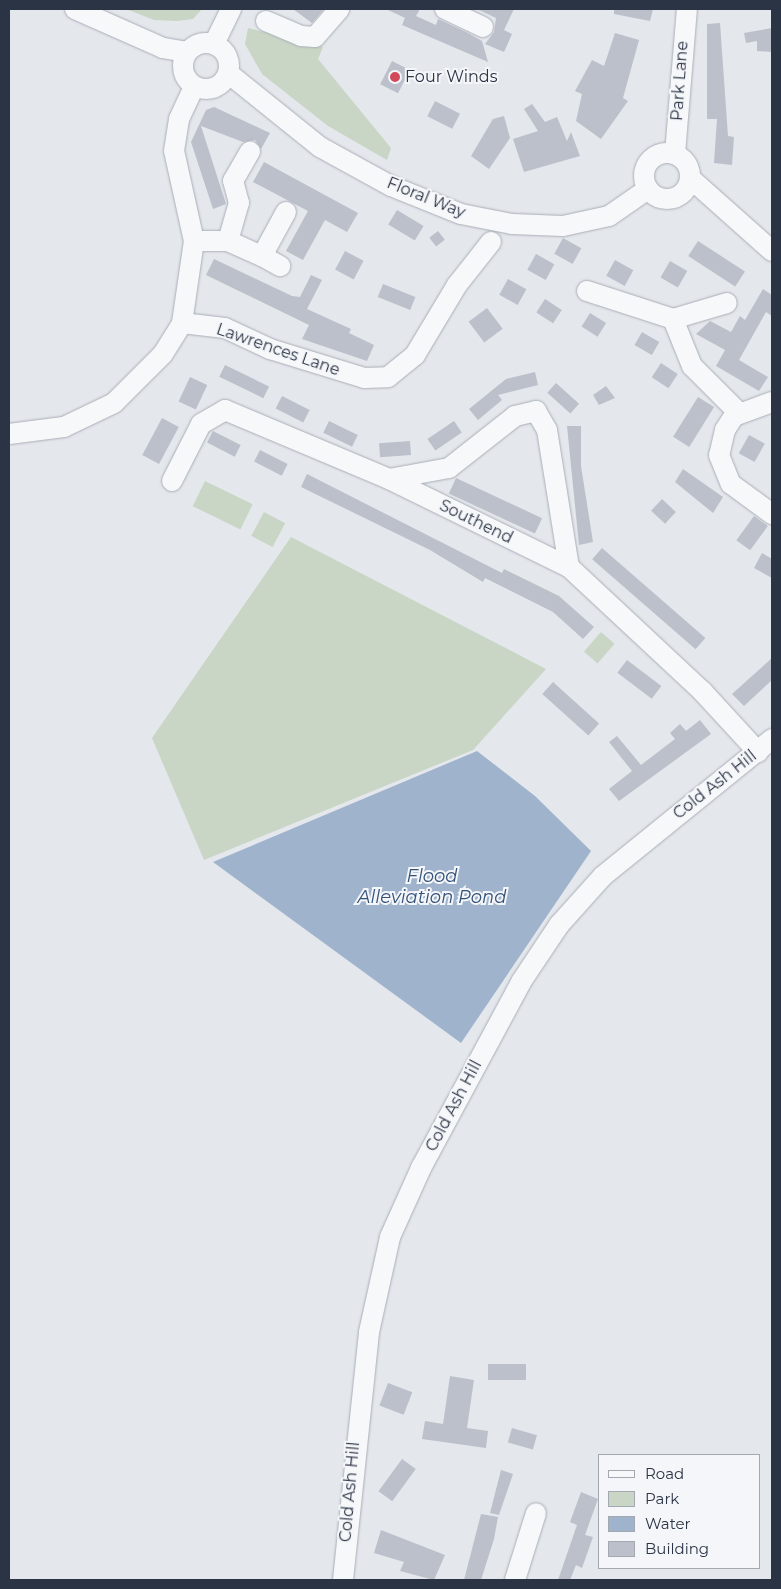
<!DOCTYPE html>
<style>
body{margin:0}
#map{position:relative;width:781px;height:1589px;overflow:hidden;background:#e4e7ec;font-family:Montserrat,sans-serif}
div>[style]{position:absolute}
.green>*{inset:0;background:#c9d6c5;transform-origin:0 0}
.water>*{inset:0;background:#9fb4cc}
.building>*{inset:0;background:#bbc0ca;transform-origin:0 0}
.roads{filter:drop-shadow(0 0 1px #a9aeb7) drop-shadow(0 0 1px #a9aeb7)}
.minor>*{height:20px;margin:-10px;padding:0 10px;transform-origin:10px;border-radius:10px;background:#f7f8fa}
.minor>.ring{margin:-10px;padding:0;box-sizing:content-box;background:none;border:20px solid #f7f8fa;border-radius:50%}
.dots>*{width:14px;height:14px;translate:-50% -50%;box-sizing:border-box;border:2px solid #f4f6f9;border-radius:50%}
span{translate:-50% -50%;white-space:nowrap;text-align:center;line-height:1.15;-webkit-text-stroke:4px #f4f6f9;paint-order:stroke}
.poi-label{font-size:16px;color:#2b3445}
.left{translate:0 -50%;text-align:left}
.street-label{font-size:16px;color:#2b3445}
.water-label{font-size:18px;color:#34527a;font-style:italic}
.frame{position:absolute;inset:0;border:10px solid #2b3445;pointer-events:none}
.legend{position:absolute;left:598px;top:1454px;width:162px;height:115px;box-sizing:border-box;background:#f4f6f9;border:1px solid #a4a8b1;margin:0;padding:6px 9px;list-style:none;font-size:15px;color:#2b3445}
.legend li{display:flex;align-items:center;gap:10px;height:25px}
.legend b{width:25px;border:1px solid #a4a8b1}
</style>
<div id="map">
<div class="green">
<i style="clip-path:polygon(126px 9px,202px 9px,193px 19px,177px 21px,154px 20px)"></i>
<i style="clip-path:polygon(248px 28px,323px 47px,318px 59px,391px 148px,387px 160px,328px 126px,262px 74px,245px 44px)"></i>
<i style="left:205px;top:481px;width:53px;height:28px;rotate:26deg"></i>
<i style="left:264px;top:512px;width:24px;height:27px;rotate:28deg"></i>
<i style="clip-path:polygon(291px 537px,546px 669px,473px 750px,204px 860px,152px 738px)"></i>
<i style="left:601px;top:632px;width:18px;height:26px;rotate:41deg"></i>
</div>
<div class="water">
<i style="clip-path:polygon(477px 751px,535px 796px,591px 851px,461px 1043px,213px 862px)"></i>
</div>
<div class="building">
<i style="clip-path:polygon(293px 9px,324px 9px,312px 23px)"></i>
<i style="clip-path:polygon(386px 9px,420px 9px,416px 16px,436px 25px,438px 19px,466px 32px,482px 41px,488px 62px,402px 25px,405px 18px)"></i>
<i style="clip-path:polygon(477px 9px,514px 9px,504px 30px,512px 34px,504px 52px,485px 44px,494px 32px,496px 18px)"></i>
<i style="clip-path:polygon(614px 9px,653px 9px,650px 21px,614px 14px)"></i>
<i style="clip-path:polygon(720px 23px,728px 136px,734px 137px,732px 165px,714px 163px,717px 119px,707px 119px,707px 24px)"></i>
<i style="clip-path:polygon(772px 28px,772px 52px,757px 51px,757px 41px,746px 43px,744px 33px)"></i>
<i style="clip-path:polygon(615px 33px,639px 40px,623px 98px,628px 101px,601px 139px,576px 121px,582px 94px,575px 91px,592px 60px,604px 66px)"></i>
<i style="left:392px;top:61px;width:20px;height:26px;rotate:27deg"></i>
<i style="left:435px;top:101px;width:28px;height:17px;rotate:27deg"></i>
<i style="clip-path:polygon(532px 104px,545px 122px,557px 117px,567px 141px,571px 132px,580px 156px,524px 172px,513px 139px,538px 131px,524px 109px)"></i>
<i style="clip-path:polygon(214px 107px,270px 133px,261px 149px,255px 140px,243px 142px,201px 126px,226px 204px,213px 209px,191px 142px,206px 110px)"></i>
<i style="clip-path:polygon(504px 116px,510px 138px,489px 169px,471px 156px,493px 119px)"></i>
<i style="clip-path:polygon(264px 162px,358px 213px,347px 232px,325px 220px,303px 260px,286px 251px,308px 211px,253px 182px)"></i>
<i style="left:397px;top:210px;width:31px;height:17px;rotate:31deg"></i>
<i style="left:438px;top:231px;width:11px;height:11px;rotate:52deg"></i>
<i style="left:563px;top:238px;width:21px;height:18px;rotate:29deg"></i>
<i style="left:698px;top:241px;width:56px;height:18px;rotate:33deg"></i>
<i style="left:345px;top:251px;width:21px;height:21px;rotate:28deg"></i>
<i style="left:536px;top:254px;width:21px;height:18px;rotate:29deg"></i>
<i style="clip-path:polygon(214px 259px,292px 296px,300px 297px,311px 275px,322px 280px,307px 309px,351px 329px,349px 333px,374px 345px,367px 361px,302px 339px,309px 325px,206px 275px)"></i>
<i style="left:615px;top:260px;width:21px;height:18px;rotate:29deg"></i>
<i style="left:670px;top:261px;width:20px;height:19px;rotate:30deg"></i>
<i style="left:508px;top:279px;width:21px;height:18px;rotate:29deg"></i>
<i style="left:383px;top:284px;width:35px;height:14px;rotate:22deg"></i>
<i style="clip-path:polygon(763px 289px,772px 295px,772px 316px,766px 312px,739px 360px,768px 377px,759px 391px,716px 366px,725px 350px,696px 334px,710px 321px,731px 332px,740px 316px,745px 320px)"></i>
<i style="left:545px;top:299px;width:20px;height:16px;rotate:33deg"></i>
<i style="left:487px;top:308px;width:26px;height:23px;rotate:53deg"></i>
<i style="left:590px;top:313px;width:19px;height:16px;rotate:32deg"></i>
<i style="left:642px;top:332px;width:20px;height:15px;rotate:30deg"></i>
<i style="left:661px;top:363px;width:20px;height:17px;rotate:33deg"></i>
<i style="left:225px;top:365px;width:49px;height:13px;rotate:26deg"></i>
<i style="clip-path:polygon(535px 372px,538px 385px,498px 395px,502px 400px,478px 420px,469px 409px,506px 379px)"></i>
<i style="left:190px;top:377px;width:19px;height:27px;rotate:25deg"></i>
<i style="left:556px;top:383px;width:31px;height:13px;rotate:42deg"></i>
<i style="clip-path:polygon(606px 386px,615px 398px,599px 405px,593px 395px)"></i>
<i style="left:282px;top:396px;width:31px;height:14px;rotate:27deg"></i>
<i style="left:698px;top:397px;width:19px;height:47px;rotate:32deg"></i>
<i style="left:162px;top:418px;width:19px;height:42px;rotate:28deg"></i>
<i style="left:329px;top:421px;width:32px;height:13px;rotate:26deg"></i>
<i style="left:454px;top:421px;width:14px;height:32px;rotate:56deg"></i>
<i style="clip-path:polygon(567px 426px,581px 426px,581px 466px,593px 542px,579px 545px)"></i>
<i style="left:213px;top:431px;width:31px;height:13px;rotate:27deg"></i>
<i style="left:749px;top:435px;width:18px;height:21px;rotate:29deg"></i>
<i style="left:410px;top:441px;width:14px;height:31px;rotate:86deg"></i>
<i style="left:260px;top:450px;width:31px;height:13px;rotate:27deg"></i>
<i style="clip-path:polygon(683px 469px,723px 497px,713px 513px,675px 482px)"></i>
<i style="clip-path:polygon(307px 474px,502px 573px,504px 569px,559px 596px,594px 627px,583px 639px,553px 612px,485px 578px,483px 582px,430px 550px,301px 487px)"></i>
<i style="left:456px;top:478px;width:95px;height:17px;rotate:25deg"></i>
<i style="left:662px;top:499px;width:19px;height:16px;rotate:43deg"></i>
<i style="left:754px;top:516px;width:17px;height:30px;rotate:36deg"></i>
<i style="left:602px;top:548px;width:137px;height:15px;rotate:41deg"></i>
<i style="clip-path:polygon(762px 553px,772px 559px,772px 578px,754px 568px)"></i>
<i style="clip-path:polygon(772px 658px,772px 680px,744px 706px,732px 694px)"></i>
<i style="left:627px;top:660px;width:43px;height:16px;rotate:37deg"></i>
<i style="left:553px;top:682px;width:62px;height:16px;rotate:42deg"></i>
<i style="clip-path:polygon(700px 720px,711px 734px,619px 801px,609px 789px,632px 771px,609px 742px,617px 736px,641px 765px,675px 739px,670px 733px,680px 724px,686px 731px)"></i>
<i style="left:488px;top:1364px;width:38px;height:16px"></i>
<i style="clip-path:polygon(450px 1376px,474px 1380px,467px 1428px,488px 1431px,486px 1448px,422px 1439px,425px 1421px,443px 1424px)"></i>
<i style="left:388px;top:1383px;width:26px;height:24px;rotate:21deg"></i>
<i style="left:512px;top:1428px;width:26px;height:15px;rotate:16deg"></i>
<i style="left:402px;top:1459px;width:17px;height:40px;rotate:36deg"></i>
<i style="clip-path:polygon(501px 1470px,513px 1474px,499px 1515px,490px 1513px)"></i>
<i style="clip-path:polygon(581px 1492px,598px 1499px,585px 1535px,593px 1537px,582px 1568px,576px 1565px,570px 1580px,558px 1580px,577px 1525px,570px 1522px)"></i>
<i style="clip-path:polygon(481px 1514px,498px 1517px,494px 1539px,481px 1580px,464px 1580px)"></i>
<i style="clip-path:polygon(381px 1530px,445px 1555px,434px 1580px,400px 1571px,404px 1562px,374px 1553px)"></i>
</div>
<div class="roads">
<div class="minor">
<i style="left:75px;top:9px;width:96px;rotate:23.9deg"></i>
<i style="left:163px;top:48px;width:24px;rotate:9deg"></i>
<i style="left:445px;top:9px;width:42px;rotate:25.3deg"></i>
<i style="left:266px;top:21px;width:38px;rotate:23deg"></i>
<i style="left:301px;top:36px;width:14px;rotate:4deg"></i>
<i style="left:315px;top:37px;width:37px;rotate:-49deg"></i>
<i class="ring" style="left:183px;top:43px;width:26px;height:26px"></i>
<i style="left:214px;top:44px;width:39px;rotate:-64deg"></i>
<i style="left:228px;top:73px;width:118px;rotate:38.8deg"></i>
<i style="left:320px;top:147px;width:81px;rotate:28.8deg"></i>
<i style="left:391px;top:186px;width:75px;rotate:21.8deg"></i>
<i style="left:461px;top:214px;width:52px;rotate:11.1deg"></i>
<i style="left:512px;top:224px;width:51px;rotate:2.2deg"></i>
<i style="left:563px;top:226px;width:47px;rotate:-12.3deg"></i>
<i style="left:609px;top:216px;width:47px;rotate:-34.7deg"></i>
<i class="ring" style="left:644px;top:153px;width:26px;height:26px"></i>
<i style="left:675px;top:154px;width:145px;rotate:-85.3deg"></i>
<i style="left:690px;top:178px;width:110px;rotate:41.7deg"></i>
<i style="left:194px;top:241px;width:34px"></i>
<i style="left:228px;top:241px;width:37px;rotate:24deg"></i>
<i style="left:262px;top:256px;width:50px;rotate:-61.4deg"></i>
<i style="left:228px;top:241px;width:40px;rotate:-74deg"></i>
<i style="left:239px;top:203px;width:23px;rotate:-105deg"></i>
<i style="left:233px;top:181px;width:34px;rotate:-60deg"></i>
<i style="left:262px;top:256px;width:21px;rotate:29deg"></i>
<i style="left:587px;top:291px;width:90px;rotate:18deg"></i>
<i style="left:673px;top:319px;width:51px;rotate:68deg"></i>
<i style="left:692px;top:366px;width:66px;rotate:45deg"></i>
<i style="left:673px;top:319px;width:56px;rotate:-16.5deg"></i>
<i style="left:182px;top:323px;width:43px;rotate:6.6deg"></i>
<i style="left:225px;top:328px;width:50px;rotate:25deg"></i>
<i style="left:270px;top:349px;width:98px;rotate:17.1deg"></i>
<i style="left:364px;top:378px;width:24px;rotate:-2deg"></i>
<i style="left:388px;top:377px;width:35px;rotate:-39deg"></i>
<i style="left:415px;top:355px;width:82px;rotate:-59deg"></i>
<i style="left:457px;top:285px;width:55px;rotate:-51.7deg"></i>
<i style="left:772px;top:402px;width:40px;rotate:159.8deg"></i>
<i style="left:734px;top:416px;width:17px;rotate:123deg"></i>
<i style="left:725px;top:430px;width:26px;rotate:103deg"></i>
<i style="left:719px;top:455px;width:31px;rotate:68deg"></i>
<i style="left:731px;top:484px;width:51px;rotate:36.2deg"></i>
<i style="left:9px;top:434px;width:55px;rotate:-7.3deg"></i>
<i style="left:64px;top:427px;width:55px;rotate:-25.6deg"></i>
<i style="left:114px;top:403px;width:69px;rotate:-45deg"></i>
<i style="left:163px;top:354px;width:36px;rotate:-58deg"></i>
<i style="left:182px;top:323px;width:83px;rotate:-81.7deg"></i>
<i style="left:194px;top:241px;width:92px;rotate:-102.5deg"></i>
<i style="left:174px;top:151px;width:32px;rotate:-81deg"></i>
<i style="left:179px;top:119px;width:35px;rotate:-65deg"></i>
<i style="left:389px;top:479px;width:61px;rotate:-10.4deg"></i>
<i style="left:449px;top:468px;width:84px;rotate:-38.2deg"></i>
<i style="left:515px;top:416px;width:22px;rotate:-13deg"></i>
<i style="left:536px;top:411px;width:22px;rotate:60deg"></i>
<i style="left:547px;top:430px;width:139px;rotate:80.9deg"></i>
<i style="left:172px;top:481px;width:64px;rotate:-63deg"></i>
<i style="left:201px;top:424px;width:28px;rotate:-30deg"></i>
<i style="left:225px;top:410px;width:178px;rotate:22.8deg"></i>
<i style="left:389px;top:479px;width:200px;rotate:26.1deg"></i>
<i style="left:569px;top:567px;width:182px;rotate:43deg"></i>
<i style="left:702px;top:691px;width:83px;rotate:47.4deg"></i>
<i style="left:343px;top:1580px;width:249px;rotate:-84deg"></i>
<i style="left:369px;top:1332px;width:97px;rotate:-77.5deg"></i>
<i style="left:390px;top:1237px;width:76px;rotate:-65.8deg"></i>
<i style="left:421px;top:1168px;width:211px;rotate:-61.7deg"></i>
<i style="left:521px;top:982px;width:69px;rotate:-56.3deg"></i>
<i style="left:559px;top:925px;width:66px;rotate:-48.1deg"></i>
<i style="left:603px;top:876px;width:218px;rotate:-39deg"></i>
<i style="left:515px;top:1580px;width:70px;rotate:-72.6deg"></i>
</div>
</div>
<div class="dots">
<i style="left:395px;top:77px;background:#d1495b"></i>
</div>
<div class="poi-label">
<span class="left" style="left:405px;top:77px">Four Winds</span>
</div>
<div class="street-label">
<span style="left:680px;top:81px;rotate:-86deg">Park Lane</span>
<span style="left:426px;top:198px;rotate:22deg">Floral Way</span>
<span style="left:278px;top:350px;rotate:19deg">Lawrences Lane</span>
<span style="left:476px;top:522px;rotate:26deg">Southend</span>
<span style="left:715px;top:785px;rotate:-38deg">Cold Ash Hill</span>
<span style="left:454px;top:1106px;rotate:-62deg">Cold Ash Hill</span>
<span style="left:350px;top:1492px;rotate:-85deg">Cold Ash Hill</span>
</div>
<div class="water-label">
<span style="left:432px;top:887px">Flood<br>Alleviation Pond</span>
</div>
<div class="frame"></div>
<ul class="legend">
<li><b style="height:6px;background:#f7f8fa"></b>Road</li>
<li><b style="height:14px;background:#c9d6c5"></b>Park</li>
<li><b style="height:14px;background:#9fb4cc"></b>Water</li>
<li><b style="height:14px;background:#bbc0ca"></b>Building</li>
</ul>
</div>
